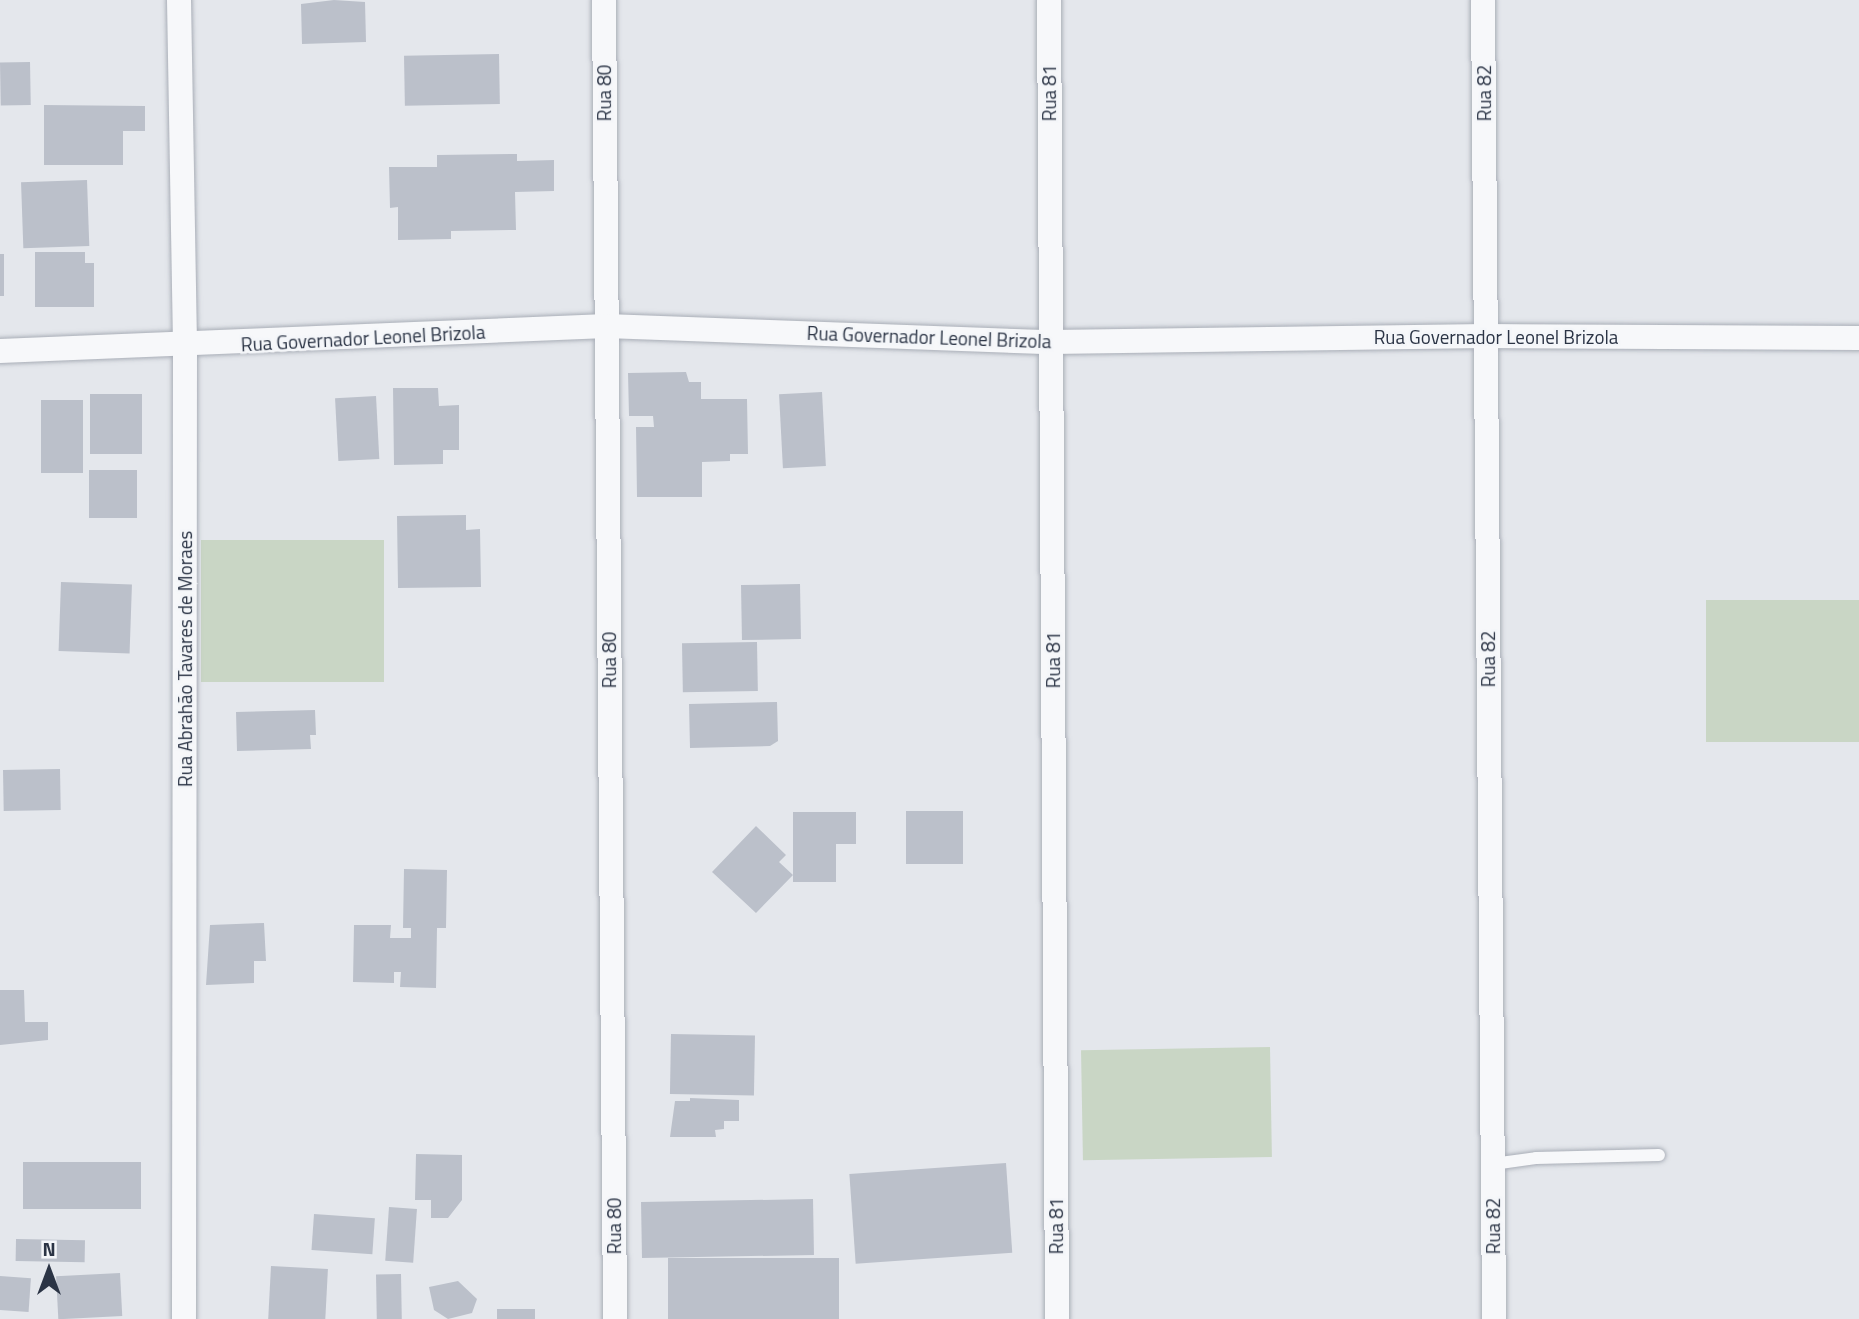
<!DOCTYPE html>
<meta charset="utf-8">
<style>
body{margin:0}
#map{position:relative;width:1859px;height:1319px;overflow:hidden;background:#e4e7ec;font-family:"Titillium Web",sans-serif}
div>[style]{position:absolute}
.green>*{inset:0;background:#c9d6c5;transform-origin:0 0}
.building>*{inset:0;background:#bbc0ca;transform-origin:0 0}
.roads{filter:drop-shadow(0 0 2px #a9aeb7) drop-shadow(0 0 2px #a9aeb7)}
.service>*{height:12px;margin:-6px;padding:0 6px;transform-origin:6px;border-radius:6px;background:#f7f8fa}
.minor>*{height:24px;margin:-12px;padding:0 12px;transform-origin:12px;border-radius:12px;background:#f7f8fa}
span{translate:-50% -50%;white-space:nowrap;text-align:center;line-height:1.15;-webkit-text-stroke:5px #f4f6f9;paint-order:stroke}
.street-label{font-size:19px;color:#2b3445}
.north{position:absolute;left:14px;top:1235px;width:70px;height:70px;-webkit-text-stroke:5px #f4f6f9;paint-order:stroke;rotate:0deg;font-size:19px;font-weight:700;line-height:28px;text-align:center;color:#2b3445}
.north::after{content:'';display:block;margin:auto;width:24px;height:32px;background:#2b3445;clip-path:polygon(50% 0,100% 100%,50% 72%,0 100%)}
</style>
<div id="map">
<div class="green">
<i style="left:384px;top:540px;width:142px;height:183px;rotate:90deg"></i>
<i style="left:1859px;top:600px;width:142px;height:153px;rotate:90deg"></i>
<i style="left:1270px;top:1047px;width:110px;height:189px;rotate:89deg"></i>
</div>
<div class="building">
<i style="clip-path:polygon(334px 0,365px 2px,366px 42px,302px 44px,301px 4px)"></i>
<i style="left:499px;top:54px;width:50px;height:95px;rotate:89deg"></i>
<i style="left:30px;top:62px;width:43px;height:30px;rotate:89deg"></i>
<i style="clip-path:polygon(44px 105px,145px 106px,145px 131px,123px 131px,123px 165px,44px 165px)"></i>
<i style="clip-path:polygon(517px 154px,517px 161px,554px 160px,554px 191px,515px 192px,516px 230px,451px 231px,451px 239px,398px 240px,398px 207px,390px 208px,389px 167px,437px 167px,437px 155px)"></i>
<i style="left:87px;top:180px;width:66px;height:66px;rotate:88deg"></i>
<i style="clip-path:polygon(35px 252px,85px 252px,85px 263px,94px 263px,94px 307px,35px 307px)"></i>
<i style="left:0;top:254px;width:4px;height:42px"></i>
<i style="clip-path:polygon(686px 372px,689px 382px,701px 382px,701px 399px,747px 399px,748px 454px,730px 454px,730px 461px,702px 462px,702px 497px,637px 497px,636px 427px,654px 427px,653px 416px,629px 416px,628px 373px)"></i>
<i style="clip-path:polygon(393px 388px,438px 388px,439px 406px,459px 405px,459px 450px,443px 450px,443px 464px,394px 465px)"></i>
<i style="left:822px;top:392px;width:74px;height:43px;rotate:87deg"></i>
<i style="left:90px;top:394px;width:52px;height:60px"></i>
<i style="left:376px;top:396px;width:63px;height:41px;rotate:87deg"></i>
<i style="left:41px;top:400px;width:42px;height:73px"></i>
<i style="left:89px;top:470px;width:48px;height:48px"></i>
<i style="clip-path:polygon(466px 515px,466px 530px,480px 529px,481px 587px,398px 588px,397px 516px)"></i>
<i style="left:61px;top:582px;width:71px;height:69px;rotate:2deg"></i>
<i style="left:800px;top:584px;width:55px;height:59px;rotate:89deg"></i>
<i style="left:757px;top:642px;width:49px;height:75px;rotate:89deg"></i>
<i style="clip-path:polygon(777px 702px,778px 741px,770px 746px,690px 748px,689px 704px)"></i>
<i style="clip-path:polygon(315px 710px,316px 735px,310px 735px,311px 749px,237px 751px,236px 712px)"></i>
<i style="left:60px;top:769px;width:41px;height:57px;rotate:89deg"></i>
<i style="left:906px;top:811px;width:57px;height:53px"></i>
<i style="clip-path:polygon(793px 812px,856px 812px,856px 844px,836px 844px,836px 882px,793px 882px)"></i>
<i style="clip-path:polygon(756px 826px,786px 855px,779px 862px,793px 875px,756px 913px,712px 872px)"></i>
<i style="clip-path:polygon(404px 869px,447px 870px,446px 928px,437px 928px,436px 988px,400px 987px,401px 972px,394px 972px,394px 983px,353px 982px,354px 925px,391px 925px,390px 938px,411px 938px,411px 928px,403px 928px)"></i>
<i style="clip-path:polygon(264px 923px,266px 961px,254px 961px,254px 983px,206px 985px,210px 925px)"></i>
<i style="clip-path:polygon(0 990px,24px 990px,25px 1022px,48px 1022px,48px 1040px,0 1045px)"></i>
<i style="left:671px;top:1034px;width:84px;height:60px;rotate:1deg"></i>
<i style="clip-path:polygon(690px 1098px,739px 1100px,739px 1121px,724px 1121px,724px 1129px,715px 1130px,716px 1137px,670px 1137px,675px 1101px,690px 1101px)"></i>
<i style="clip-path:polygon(416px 1154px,462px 1155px,462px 1200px,448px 1218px,431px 1218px,431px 1200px,415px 1200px)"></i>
<i style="left:141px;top:1162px;width:47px;height:118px;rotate:90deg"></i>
<i style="left:1006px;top:1163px;width:90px;height:157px;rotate:86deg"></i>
<i style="left:813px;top:1199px;width:56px;height:172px;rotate:89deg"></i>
<i style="left:389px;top:1207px;width:28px;height:54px;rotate:4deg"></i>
<i style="left:314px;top:1214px;width:61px;height:36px;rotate:4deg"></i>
<i style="left:16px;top:1239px;width:69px;height:22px;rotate:1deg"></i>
<i style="left:839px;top:1258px;width:61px;height:171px;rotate:90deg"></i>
<i style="left:271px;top:1266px;width:57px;height:53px;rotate:3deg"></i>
<i style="left:120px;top:1273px;width:43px;height:64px;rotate:87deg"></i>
<i style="left:401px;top:1274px;width:45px;height:25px;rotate:89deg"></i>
<i style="left:0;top:1276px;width:31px;height:34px;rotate:4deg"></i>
<i style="clip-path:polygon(458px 1281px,477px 1299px,472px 1313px,448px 1319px,434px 1310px,429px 1287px)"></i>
<i style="left:497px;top:1309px;width:38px;height:10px"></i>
</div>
<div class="roads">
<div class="service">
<i style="left:1493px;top:1164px;width:43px;rotate:-7.9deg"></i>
<i style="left:1536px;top:1158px;width:123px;rotate:-1.4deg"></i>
</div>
<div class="minor">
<i style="left:179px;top:0;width:346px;rotate:89deg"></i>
<i style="left:185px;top:346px;width:973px;rotate:90.06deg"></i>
<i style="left:604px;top:0;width:1319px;rotate:89.52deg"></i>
<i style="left:1049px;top:0;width:1319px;rotate:89.65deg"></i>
<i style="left:1483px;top:0;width:1319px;rotate:89.52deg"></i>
<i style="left:0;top:351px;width:607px;rotate:-2.36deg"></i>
<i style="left:606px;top:326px;width:445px;rotate:2.1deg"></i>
<i style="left:1051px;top:342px;width:435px;rotate:-0.8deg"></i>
<i style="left:1486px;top:336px;width:373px;rotate:0.3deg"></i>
</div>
</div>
<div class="street-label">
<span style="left:604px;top:93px;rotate:-90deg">Rua 80</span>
<span style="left:1049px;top:93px;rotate:-90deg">Rua 81</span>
<span style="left:1484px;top:93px;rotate:-90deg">Rua 82</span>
<span style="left:929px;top:337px;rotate:2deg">Rua Governador Leonel Brizola</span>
<span style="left:1496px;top:337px">Rua Governador Leonel Brizola</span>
<span style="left:363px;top:338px;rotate:-3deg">Rua Governador Leonel Brizola</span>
<span style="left:185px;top:659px;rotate:-90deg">Rua Abrahão Tavares de Moraes</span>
<span style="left:1488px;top:659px;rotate:-90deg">Rua 82</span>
<span style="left:609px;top:660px;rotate:-90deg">Rua 80</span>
<span style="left:1053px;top:660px;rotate:-90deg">Rua 81</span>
<span style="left:614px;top:1226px;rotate:-90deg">Rua 80</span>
<span style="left:1056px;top:1226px;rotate:-90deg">Rua 81</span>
<span style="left:1493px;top:1226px;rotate:-90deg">Rua 82</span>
</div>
<div class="north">N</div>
</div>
